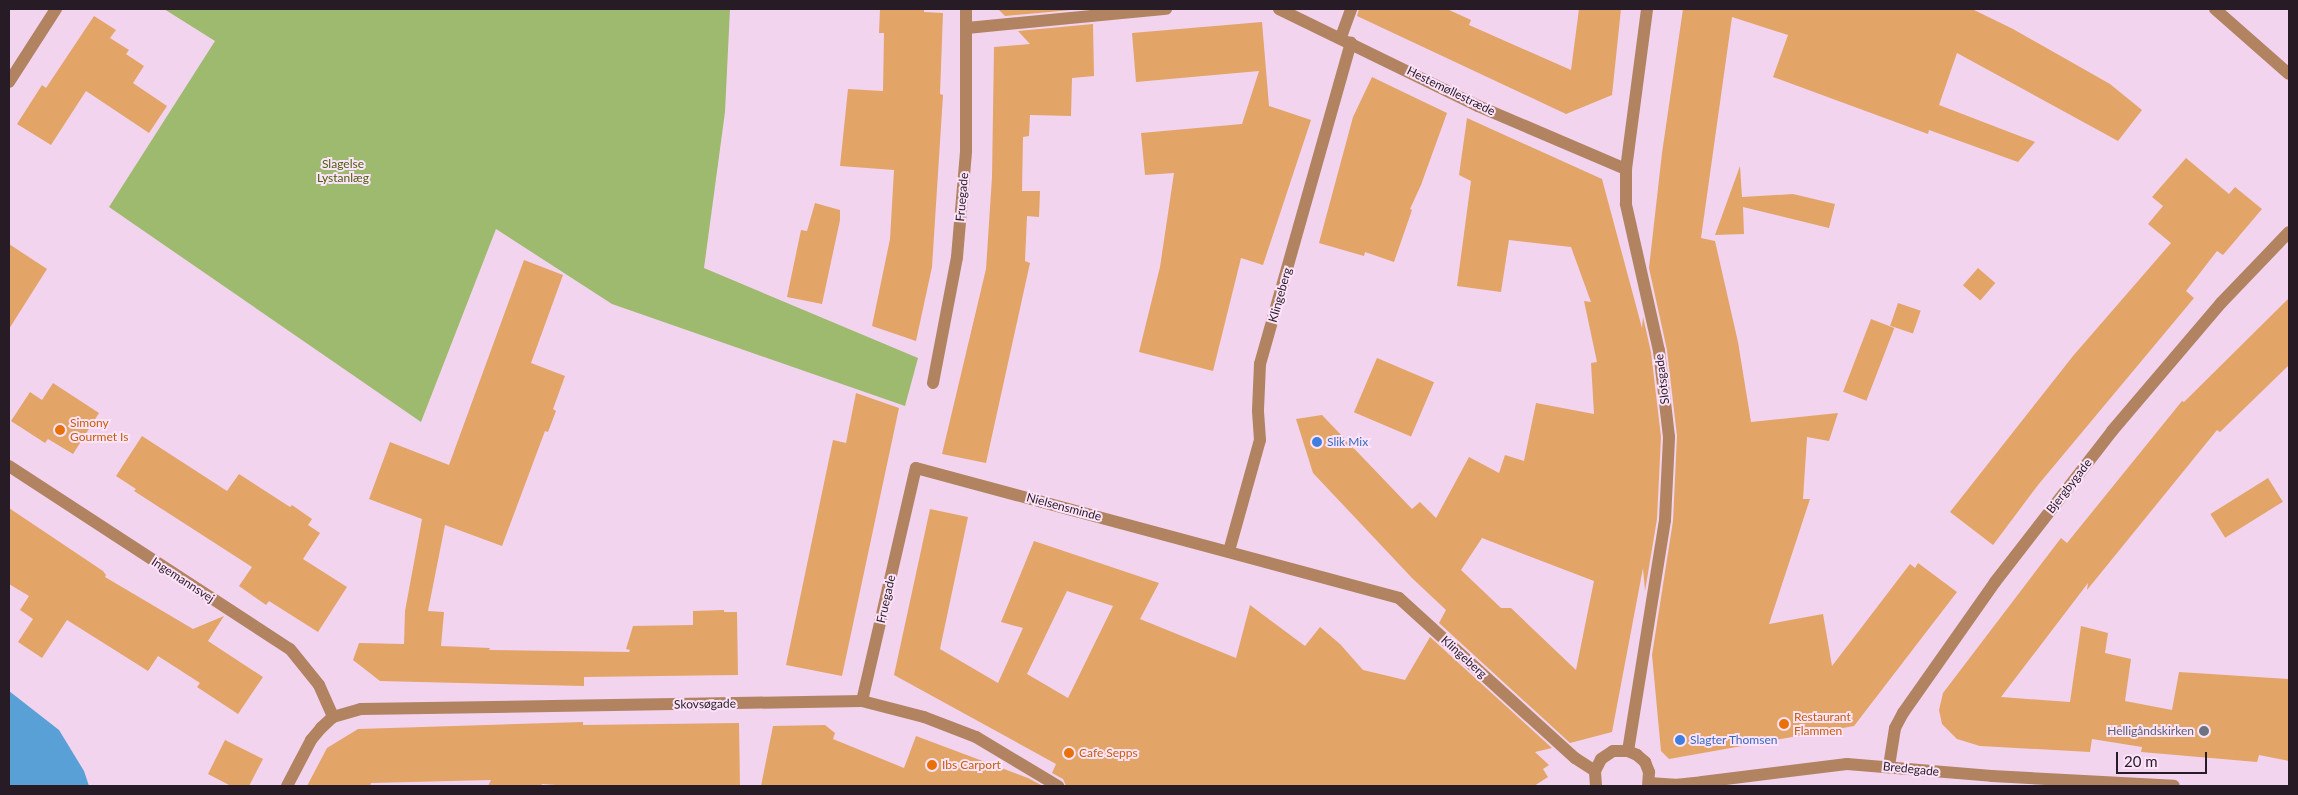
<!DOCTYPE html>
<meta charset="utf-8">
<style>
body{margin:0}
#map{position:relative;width:2298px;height:795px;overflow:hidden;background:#f2d4ef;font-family:Lato,sans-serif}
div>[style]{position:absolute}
.green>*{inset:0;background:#9eba6f}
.water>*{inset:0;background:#58a0d5}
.building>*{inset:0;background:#e3a468;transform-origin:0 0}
.minor>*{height:12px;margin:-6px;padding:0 6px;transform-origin:6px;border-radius:6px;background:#b28361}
.dots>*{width:14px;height:14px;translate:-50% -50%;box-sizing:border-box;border:2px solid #fce3f9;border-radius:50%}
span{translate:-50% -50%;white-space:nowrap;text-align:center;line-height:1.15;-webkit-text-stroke:4px #fce3f9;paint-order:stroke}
.street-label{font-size:12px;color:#271c26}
.park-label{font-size:12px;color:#49610c}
.food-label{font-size:12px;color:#c56008}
.left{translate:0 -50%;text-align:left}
.shop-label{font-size:12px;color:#366cbe}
.worship-label{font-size:12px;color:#5b616d}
.right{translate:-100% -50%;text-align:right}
.frame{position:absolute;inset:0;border:10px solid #271c26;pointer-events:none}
.scale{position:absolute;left:2116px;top:752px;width:91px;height:22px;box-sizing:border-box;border:2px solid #271c26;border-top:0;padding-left:6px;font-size:15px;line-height:18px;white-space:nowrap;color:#271c26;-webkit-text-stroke:4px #fce3f9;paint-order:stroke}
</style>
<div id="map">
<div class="green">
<i style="clip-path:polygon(164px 9px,730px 9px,725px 112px,704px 268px,918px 358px,905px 406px,612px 304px,496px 229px,421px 422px,109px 207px,215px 41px)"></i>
</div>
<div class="water">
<i style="clip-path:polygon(9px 691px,59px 730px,84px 771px,89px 786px,9px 786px)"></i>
</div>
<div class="building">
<i style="clip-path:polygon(880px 9px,924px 9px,924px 12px,943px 13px,940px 94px,943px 95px,932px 267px,916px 341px,872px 326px,890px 239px,894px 170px,840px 166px,848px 89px,883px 91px,884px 33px,879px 33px)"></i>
<i style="clip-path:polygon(998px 9px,1083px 9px,1005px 16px)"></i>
<i style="clip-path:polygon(1359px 9px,1447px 9px,1471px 20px,1469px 25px,1571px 70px,1579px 9px,1621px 9px,1612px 95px,1566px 114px,1357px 16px)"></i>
<i style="clip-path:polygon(1683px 9px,1972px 9px,2013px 29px,2110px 84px,2142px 110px,2118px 141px,1957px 53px,1939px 105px,2035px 142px,2018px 162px,1929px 130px,1928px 134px,1773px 77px,1788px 35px,1732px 17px,1701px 238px,1715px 241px,1738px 342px,1751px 422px,1838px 413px,1829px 441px,1807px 437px,1803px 499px,1810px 499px,1769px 624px,1823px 614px,1832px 666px,1910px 564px,1915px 568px,1918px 563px,1957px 592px,1854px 726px,1669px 759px,1661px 751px,1652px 655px,1673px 521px,1677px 436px,1667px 350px,1649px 268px,1662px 153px)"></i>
<i style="clip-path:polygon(94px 16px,116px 30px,110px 38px,129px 50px,126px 54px,144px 66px,133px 83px,167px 106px,149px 133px,86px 91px,51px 145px,17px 124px,42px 85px,46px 88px)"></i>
<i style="clip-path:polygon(1262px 22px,1269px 106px,1311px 120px,1263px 265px,1241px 258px,1213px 371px,1139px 352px,1160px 267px,1174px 173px,1145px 175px,1141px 133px,1242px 124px,1259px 71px,1136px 82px,1132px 33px)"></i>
<i style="clip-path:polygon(1093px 24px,1094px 76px,1072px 78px,1071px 116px,1030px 115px,1029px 136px,1023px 137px,1022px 191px,1040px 191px,1039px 217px,1027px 216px,1025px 261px,1030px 263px,986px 463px,942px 454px,986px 269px,992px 177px,994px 47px,1030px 44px,1018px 31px)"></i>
<i style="clip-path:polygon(1372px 77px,1447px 113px,1421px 185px,1410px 209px,1412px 210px,1394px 262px,1365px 252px,1364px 256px,1319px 243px,1353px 117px)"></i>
<i style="clip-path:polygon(evenodd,1467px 118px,1602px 179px,1642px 328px,1643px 317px,1651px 352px,1661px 437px,1657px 519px,1645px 591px,1643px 568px,1612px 732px,1570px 743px,1439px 623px,1446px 610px,1412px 578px,1313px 473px,1296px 419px,1322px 415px,1412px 509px,1420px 502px,1436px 518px,1469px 457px,1499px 473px,1505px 455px,1524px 461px,1536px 403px,1594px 414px,1591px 363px,1597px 362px,1584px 301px,1591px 302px,1571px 247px,1509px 240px,1501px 292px,1457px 286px,1471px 181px,1459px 175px,1467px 118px,1482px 538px,1594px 581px,1576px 670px,1511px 608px,1501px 608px,1461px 570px,1482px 538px)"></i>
<i style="clip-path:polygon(2186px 158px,2229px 194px,2235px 187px,2262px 209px,2223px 255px,2217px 251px,2186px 291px,2194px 298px,2038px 485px,1993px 545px,1950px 512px,2073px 356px,2171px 243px,2148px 224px,2163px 206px,2152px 197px)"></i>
<i style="clip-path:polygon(1740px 166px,1742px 197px,1793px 194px,1835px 204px,1829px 228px,1743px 207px,1744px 234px,1715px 235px)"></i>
<i style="clip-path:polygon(815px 203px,840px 210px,840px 220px,822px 304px,787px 297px,801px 230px,807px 231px)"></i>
<i style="clip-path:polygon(9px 244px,47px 269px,9px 329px)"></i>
<i style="clip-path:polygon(524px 260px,563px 275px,531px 363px,565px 376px,553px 409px,556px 411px,548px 432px,545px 431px,502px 546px,445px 525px,428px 611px,444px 612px,441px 646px,490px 648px,489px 650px,629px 652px,630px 650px,626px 649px,633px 626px,693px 625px,693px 611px,724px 610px,724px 612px,737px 612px,738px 675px,584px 677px,584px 686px,380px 681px,353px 660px,359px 643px,404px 644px,405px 611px,422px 519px,369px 499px,390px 442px,449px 465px)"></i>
<i style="left:1978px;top:268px;width:23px;height:23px;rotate:41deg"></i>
<i style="clip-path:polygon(2289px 298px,2289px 365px,2220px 432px,2217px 430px,2087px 590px,2088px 583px,2001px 697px,2070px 702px,2081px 626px,2108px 633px,2105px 653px,2131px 659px,2125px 701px,2172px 710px,2179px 672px,2289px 679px,2289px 761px,2259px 755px,2257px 762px,2141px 752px,2142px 747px,2092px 739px,2090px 752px,1980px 746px,1957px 739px,1942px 724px,1939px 710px,1943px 693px,2061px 538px,2067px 543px,2182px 401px,2184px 402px)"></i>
<i style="left:1898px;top:303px;width:24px;height:24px;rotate:19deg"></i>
<i style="left:1871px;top:319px;width:25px;height:78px;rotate:21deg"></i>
<i style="left:1377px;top:358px;width:62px;height:59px;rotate:23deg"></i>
<i style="clip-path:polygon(53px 383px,99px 413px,73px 454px,48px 439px,45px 443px,11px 421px,30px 392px,42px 400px)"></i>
<i style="clip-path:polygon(856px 393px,899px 408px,842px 676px,786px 665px,833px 440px,846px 443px)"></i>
<i style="clip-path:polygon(142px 436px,227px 491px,239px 474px,290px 507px,292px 505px,312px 519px,308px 525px,320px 533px,303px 559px,347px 587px,318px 632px,269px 601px,266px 605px,239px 586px,252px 567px,134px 491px,136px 489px,116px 476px)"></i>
<i style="left:2268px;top:478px;width:28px;height:68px;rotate:58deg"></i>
<i style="clip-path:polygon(9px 508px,103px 571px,106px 575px,105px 577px,193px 629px,224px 616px,208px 641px,263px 677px,238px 714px,197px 687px,200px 683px,158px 656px,148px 671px,67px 620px,42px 658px,18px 642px,33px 619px,20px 610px,29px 596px,9px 584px)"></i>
<i style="clip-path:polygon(evenodd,930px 509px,968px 517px,940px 649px,998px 683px,1023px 628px,1001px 622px,1034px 541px,1159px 583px,1140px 619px,1236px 658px,1250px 605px,1305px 646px,1320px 627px,1340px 644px,1363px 670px,1405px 680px,1430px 637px,1552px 748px,1535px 752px,1549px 765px,1543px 769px,1548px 777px,1534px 786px,1066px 786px,1063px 779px,1052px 773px,1056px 764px,894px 675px,930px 509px,1067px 591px,1113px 606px,1068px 698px,1027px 674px,1067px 591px)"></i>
<i style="clip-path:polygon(583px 722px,583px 725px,739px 723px,740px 786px,570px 786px,542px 784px,541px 786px,488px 786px,491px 780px,371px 783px,370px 786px,307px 786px,327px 748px,358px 729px)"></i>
<i style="clip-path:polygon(825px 725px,835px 733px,833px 739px,904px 768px,916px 736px,1028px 778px,1043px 786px,761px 786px,773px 726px)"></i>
<i style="clip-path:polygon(225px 740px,263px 759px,249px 786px,231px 786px,208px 774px)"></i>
</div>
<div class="minor">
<i style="left:1279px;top:9px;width:221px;rotate:26deg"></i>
<i style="left:1478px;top:106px;width:161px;rotate:23.1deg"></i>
<i style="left:2215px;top:9px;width:98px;rotate:41.3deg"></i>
<i style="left:967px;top:28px;width:200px;rotate:-5.5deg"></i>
<i style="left:1341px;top:37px;width:30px;rotate:-70deg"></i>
<i style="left:9px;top:82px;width:87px;rotate:-57.2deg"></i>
<i style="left:933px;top:383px;width:128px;rotate:-79.2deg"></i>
<i style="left:957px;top:257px;width:106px;rotate:-85.1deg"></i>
<i style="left:966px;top:151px;width:142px;rotate:-90deg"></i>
<i style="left:9px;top:466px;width:335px;rotate:33.1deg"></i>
<i style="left:290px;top:649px;width:46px;rotate:51.1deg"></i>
<i style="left:319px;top:685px;width:35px;rotate:66deg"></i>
<i style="left:1229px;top:551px;width:115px;rotate:-74.4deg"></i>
<i style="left:1260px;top:440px;width:30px;rotate:-94deg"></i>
<i style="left:1258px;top:410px;width:46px;rotate:-87.5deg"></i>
<i style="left:1260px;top:364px;width:334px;rotate:-74.2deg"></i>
<i style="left:862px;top:701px;width:239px;rotate:-77deg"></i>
<i style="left:916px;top:468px;width:500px;rotate:15.06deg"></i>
<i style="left:1399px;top:598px;width:238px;rotate:42.3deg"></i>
<i style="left:1575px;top:758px;width:24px;rotate:33deg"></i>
<i style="left:1628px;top:751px;width:234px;rotate:-80.9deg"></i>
<i style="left:1665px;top:520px;width:83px;rotate:-87.2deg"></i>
<i style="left:1669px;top:437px;width:87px;rotate:-96.6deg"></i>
<i style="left:1659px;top:351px;width:151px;rotate:-102.7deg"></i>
<i style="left:1626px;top:204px;width:35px;rotate:-90deg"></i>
<i style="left:1626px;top:169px;width:161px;rotate:-82.5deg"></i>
<i style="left:1889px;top:766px;width:38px;rotate:-81deg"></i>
<i style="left:1895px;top:728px;width:17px;rotate:-62deg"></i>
<i style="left:1903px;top:713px;width:160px;rotate:-54.9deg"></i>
<i style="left:1995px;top:582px;width:191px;rotate:-52.2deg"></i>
<i style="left:2112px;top:431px;width:168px;rotate:-49.6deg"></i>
<i style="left:2221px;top:303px;width:98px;rotate:-46.2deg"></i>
<i style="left:1649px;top:783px;width:26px;rotate:4deg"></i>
<i style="left:1675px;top:785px;width:27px;rotate:-6deg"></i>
<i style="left:1702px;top:782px;width:146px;rotate:-7.1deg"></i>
<i style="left:1847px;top:764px;width:145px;rotate:4.7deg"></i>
<i style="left:1992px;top:776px;width:182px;rotate:3.1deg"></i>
<i style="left:287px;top:786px;width:52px;rotate:-62.4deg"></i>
<i style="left:311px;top:740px;width:16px;rotate:-50deg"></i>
<i style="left:321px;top:728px;width:16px;rotate:-43deg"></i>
<i style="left:333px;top:717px;width:29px;rotate:-16deg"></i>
<i style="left:361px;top:709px;width:501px;rotate:-0.91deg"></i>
<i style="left:862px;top:701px;width:64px;rotate:14.5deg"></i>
<i style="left:924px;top:717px;width:56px;rotate:21deg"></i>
<i style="left:976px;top:737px;width:96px;rotate:30.9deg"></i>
<i style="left:1596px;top:786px;width:15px;rotate:-94deg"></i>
<i style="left:1595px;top:771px;width:13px;rotate:-63deg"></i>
<i style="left:1601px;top:759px;width:14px;rotate:-34deg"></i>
<i style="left:1613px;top:751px;width:15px"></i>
<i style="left:1628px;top:751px;width:10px;rotate:24deg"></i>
<i style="left:1637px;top:755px;width:11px;rotate:41deg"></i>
<i style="left:1645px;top:762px;width:11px;rotate:68deg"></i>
<i style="left:1649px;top:772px;width:14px;rotate:94deg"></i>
</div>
<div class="dots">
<i style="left:60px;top:430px;background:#e8710a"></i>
<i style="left:1317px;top:442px;background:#3f7fe0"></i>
<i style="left:1784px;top:724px;background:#e8710a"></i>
<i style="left:2204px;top:731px;background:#6b7280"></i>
<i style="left:1680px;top:740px;background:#3f7fe0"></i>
<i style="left:1069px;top:753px;background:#e8710a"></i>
<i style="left:932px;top:765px;background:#e8710a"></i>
</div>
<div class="street-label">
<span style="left:1451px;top:91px;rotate:26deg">Hestemøllestræde</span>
<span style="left:962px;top:197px;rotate:-85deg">Fruegade</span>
<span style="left:1280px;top:295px;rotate:-74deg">Klingeberg</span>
<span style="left:1662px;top:379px;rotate:-97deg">Slotsgade</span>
<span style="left:2069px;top:486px;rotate:-52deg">Bjergbygade</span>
<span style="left:1064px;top:507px;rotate:15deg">Nielsensminde</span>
<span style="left:183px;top:580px;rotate:33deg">Ingemannsvej</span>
<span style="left:886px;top:599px;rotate:-77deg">Fruegade</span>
<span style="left:1464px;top:657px;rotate:42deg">Klingeberg</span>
<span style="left:705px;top:704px;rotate:-1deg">Skovsøgade</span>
<span style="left:1911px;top:769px;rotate:6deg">Bredegade</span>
</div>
<div class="park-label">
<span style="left:343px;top:171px">Slagelse<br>Lystanlæg</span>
</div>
<div class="food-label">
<span class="left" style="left:70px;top:430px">Simony<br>Gourmet Is</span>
<span class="left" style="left:1794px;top:724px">Restaurant<br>Flammen</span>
<span class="left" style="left:1079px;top:753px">Cafe Sepps</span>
<span class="left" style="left:942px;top:765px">Ibs Carport</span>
</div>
<div class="shop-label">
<span class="left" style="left:1327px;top:442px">Slik Mix</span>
<span class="left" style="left:1690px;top:740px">Slagter Thomsen</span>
</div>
<div class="worship-label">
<span class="right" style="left:2194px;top:731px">Helligåndskirken</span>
</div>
<div class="frame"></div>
<div class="scale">20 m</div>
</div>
